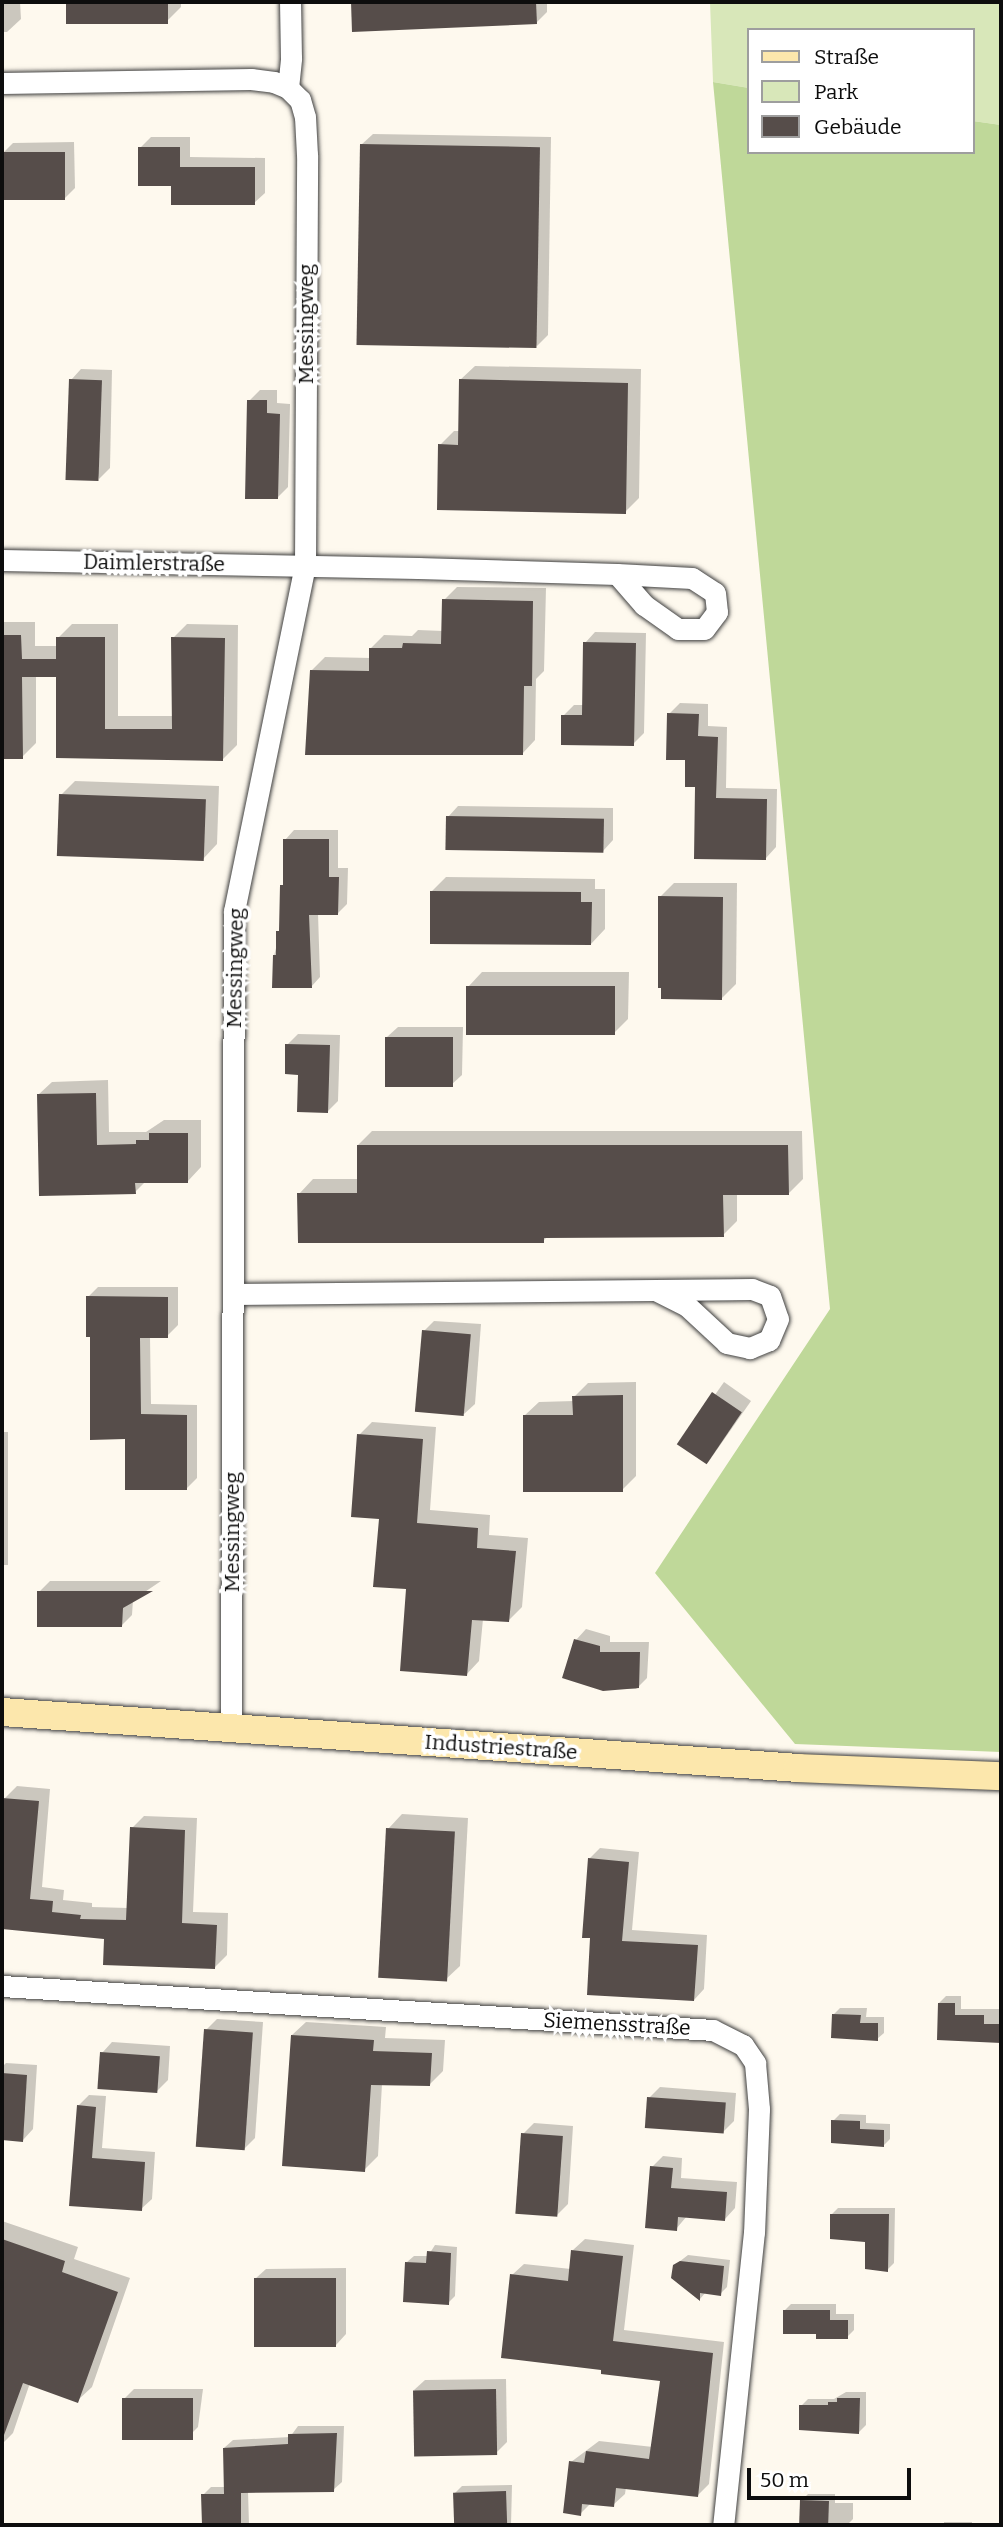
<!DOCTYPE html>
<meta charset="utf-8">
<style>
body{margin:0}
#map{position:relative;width:1003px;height:2527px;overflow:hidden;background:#fef9ee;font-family:Bitter,serif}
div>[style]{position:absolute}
.green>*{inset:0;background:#d8e7b9}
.forest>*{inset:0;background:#bfd899}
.shadow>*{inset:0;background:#0003;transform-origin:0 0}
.building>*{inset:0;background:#564d4a;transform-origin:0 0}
.roads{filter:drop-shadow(0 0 2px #404040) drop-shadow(0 0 2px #404040)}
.street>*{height:21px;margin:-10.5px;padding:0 10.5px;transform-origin:10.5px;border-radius:10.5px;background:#fff}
.secondary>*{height:28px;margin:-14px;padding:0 14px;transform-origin:14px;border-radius:14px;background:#fce7ac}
span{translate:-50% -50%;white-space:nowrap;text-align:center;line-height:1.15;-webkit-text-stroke:7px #fff;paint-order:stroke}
.street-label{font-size:21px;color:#0d0d0d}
.frame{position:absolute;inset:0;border:4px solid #0d0d0d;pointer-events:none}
.legend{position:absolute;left:747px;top:28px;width:228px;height:126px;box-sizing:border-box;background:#fff;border:2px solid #9e9e9e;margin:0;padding:9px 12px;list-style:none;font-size:21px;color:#0d0d0d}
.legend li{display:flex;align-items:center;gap:14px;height:35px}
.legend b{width:35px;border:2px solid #9e9e9e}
.scale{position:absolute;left:747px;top:2468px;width:164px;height:32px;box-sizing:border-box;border:4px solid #0d0d0d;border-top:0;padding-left:9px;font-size:21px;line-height:24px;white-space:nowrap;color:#0d0d0d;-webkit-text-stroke:5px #fff;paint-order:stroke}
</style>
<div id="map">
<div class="green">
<i style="clip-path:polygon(710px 2px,1001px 2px,1001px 125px,973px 121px,973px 30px,749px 30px,749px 88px,713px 82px)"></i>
</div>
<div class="forest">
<i style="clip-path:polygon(713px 82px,749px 88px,749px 152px,973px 152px,973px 121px,1001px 125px,1001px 1752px,795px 1744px,655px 1573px,830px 1309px)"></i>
</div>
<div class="shadow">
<i style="clip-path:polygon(2px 2px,20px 2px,21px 19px,7px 32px,2px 32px)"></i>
<i style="clip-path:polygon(68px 2px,181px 2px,181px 7px,168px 20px,68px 23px)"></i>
<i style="clip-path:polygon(353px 2px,547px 2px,547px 12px,536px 23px,354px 30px)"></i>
<i style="clip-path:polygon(373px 134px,551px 137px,548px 335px,537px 346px,361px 145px)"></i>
<i style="clip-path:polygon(151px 137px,190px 137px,190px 157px,265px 158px,265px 193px,254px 203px,172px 184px,140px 148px)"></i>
<i style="clip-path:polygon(74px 142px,75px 188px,64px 199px,2px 199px,2px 154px,13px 143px)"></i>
<i style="clip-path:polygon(475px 366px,641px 369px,639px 498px,625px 512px,440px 445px,454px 431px,460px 431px,460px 380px)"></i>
<i style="clip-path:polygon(81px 369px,112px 370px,110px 468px,99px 479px,71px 380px)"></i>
<i style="clip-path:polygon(260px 390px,277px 390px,277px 403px,290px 404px,288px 487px,277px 498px,249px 401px)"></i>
<i style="clip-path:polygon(457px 587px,546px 588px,544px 671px,536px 679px,535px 740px,522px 754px,312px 670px,325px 657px,371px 658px,371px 648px,384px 635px,412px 636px,418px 630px,443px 631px,444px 600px)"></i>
<i style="clip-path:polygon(2px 622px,35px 622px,35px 646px,58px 646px,58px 638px,72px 624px,118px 624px,118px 716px,174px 716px,173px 638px,187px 624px,238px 625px,237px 745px,223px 759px,58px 756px,58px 675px,36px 675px,36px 743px,22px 757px,2px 757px)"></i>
<i style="clip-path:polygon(595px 632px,646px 633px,644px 733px,633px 744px,563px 716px,574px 705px,584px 705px,585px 643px)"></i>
<i style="clip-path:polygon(680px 703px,708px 704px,708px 726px,727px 727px,726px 788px,777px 789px,776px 847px,766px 858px,697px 786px,669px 714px)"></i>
<i style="clip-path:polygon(75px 781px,219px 786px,217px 844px,203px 859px,61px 795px)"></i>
<i style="clip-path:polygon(458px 806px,613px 808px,613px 840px,603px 851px,448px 817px)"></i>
<i style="clip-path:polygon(294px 830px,338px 830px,338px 868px,348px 868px,347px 904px,338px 913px,318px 913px,320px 977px,311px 987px,274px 956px,281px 928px,285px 840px)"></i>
<i style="clip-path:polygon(446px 877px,595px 879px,595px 889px,605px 889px,605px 929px,591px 944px,432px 891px)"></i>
<i style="clip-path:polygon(674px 883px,737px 883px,736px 984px,722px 998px,660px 897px)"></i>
<i style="clip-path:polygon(482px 972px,629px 972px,628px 1019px,614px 1033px,468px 987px)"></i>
<i style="clip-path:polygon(398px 1027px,463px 1027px,462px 1075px,451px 1085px,387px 1037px)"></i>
<i style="clip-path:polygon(298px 1034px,340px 1035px,338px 1101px,328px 1111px,300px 1073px,287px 1045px)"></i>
<i style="clip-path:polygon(108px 1080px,109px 1132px,146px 1132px,164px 1120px,201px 1120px,201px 1167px,188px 1181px,146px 1181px,135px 1192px,38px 1095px,52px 1082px)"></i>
<i style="clip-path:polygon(372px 1131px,802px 1131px,803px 1179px,788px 1194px,737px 1193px,737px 1221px,723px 1235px,548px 1236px,543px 1241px,299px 1194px,313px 1179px,358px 1179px,358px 1145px)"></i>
<i style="clip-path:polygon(98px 1287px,178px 1287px,178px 1325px,167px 1336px,150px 1336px,151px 1404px,197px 1405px,197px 1478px,187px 1488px,92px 1336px,88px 1297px)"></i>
<i style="clip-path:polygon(434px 1321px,481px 1324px,475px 1404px,464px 1414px,424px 1331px)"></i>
<i style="clip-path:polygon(636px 1382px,636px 1476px,622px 1490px,524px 1416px,539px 1402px,574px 1401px,574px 1397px,588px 1383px)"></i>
<i style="left:724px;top:1382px;width:33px;height:76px;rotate:35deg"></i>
<i style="clip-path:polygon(372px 1422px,436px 1427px,430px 1510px,490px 1515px,489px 1535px,528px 1538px,522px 1607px,509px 1620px,483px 1619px,479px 1661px,466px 1675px,408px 1588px,380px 1518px,359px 1435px)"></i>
<i style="left:2px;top:1432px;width:6px;height:133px"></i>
<i style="clip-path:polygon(50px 1581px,161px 1581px,133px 1600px,132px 1615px,122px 1625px,39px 1592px)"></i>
<i style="clip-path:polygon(586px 1629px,610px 1636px,610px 1642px,649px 1642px,647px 1678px,636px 1689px,604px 1689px,576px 1640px)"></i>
<i style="clip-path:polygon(17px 1786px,50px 1789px,42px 1887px,64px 1890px,63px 1900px,92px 1903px,92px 1907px,128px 1908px,132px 1828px,144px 1816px,197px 1818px,193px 1912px,228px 1913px,227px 1955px,214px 1968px,106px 1937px,2px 1927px,4px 1799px)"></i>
<i style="clip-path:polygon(402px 1814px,468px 1818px,460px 1966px,445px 1980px,388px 1829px)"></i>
<i style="clip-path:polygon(600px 1848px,639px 1852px,632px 1930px,707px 1935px,704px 1989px,694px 2000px,592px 1937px,589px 1859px)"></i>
<i style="clip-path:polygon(946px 1996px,961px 1996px,961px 2009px,1001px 2009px,1001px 2041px,938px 2038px,939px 2003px)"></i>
<i style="clip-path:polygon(840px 2008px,867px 2008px,866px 2017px,884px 2017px,884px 2033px,877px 2039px,833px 2015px)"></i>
<i style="clip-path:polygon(217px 2019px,263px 2022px,255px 2138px,244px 2149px,206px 2030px)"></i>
<i style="clip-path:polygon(306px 2022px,386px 2027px,385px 2038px,445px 2040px,443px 2071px,429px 2085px,382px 2084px,378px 2156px,364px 2170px,292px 2035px)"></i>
<i style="clip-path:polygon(112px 2042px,170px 2046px,168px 2080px,157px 2091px,102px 2053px)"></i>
<i style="clip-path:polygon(6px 2063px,37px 2065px,33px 2129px,23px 2140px,2px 2138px,2px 2067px)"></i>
<i style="clip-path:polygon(660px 2087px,736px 2093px,734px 2121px,723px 2132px,649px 2098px)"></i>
<i style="clip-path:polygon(89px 2095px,106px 2096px,102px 2148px,155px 2152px,152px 2199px,141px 2209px,71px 2204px,78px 2106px)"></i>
<i style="clip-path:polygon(840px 2114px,866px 2115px,866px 2123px,890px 2124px,890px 2139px,883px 2146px,833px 2121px)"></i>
<i style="clip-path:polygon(534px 2123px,573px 2126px,568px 2204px,557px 2215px,523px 2134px)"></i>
<i style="clip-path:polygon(663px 2156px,682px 2158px,681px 2178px,737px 2182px,735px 2208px,725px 2219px,687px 2216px,676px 2229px,652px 2167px)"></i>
<i style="clip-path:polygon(838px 2208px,895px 2208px,894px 2263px,887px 2270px,867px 2241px,831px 2215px)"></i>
<i style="clip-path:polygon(2px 2221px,78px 2247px,74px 2259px,130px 2278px,92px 2387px,78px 2400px,30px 2383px,13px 2433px,2px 2444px)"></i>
<i style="clip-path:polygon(585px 2239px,634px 2245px,624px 2330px,724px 2342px,709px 2484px,697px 2496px,626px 2487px,625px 2494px,613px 2505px,591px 2503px,580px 2514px,571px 2462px,599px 2441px,653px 2447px,662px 2380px,603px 2368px,512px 2275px,524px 2264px,571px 2269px,573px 2250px)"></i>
<i style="clip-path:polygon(435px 2245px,457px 2247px,455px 2296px,448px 2303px,407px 2262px,414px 2256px,428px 2256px)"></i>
<i style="clip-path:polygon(688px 2255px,730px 2260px,727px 2287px,720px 2294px,706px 2292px,700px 2299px,675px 2265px)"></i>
<i style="clip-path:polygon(346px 2268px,346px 2334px,336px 2345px,255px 2279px,266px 2269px)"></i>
<i style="clip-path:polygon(791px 2304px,836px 2304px,836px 2314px,854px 2314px,854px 2330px,847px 2337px,818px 2332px,784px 2311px)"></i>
<i style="clip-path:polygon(506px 2379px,507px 2442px,496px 2453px,414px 2390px,425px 2380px)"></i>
<i style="clip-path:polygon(134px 2389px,203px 2389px,198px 2427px,187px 2438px,124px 2399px)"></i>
<i style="clip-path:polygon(846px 2392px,866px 2392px,866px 2425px,859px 2432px,801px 2406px,808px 2399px,834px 2399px)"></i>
<i style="clip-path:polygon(298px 2426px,344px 2426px,342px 2482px,333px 2490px,248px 2491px,249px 2525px,204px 2525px,203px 2495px,211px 2487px,225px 2487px,224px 2448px,233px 2440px,290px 2437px)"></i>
<i style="clip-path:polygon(512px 2485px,511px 2525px,456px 2525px,455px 2493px,462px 2486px)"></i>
<i style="clip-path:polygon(808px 2494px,835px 2494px,835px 2503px,853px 2503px,853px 2519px,847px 2525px,801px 2522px,801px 2501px)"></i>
<i style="left:944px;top:2522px;width:28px;height:4px"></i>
</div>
<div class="building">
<i style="left:66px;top:2px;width:102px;height:22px"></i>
<i style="clip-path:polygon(351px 2px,536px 2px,537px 24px,352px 32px)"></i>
<i style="left:360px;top:144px;width:180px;height:201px;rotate:1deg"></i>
<i style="clip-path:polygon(138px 147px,180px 147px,180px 167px,255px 167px,255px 205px,171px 205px,171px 186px,138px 186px)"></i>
<i style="left:65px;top:152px;width:48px;height:63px;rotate:90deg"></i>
<i style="left:69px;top:379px;width:33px;height:101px;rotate:2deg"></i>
<i style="clip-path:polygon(459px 379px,628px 383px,626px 514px,437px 510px,438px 444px,458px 445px)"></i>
<i style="clip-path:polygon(247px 400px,267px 400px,267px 413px,280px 414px,278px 499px,245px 499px)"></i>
<i style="clip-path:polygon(442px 599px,533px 601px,532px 686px,524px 686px,523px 755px,305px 755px,310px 670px,369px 671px,369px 648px,402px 648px,403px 643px,441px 644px)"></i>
<i style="clip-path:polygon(2px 635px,21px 635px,22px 659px,56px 659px,56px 637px,105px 637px,105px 729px,172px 729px,171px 637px,225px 638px,223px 761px,56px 758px,56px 677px,22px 677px,23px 759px,2px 759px)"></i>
<i style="clip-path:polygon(583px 642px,636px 643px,634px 746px,561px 745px,561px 715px,582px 715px)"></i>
<i style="clip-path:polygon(667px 713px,699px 714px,698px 736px,718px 737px,716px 798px,767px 799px,766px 860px,694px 859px,695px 787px,685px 787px,685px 760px,666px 760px)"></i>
<i style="left:59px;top:794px;width:147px;height:62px;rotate:2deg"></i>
<i style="left:446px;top:816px;width:158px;height:34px;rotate:1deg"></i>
<i style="clip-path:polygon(283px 839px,329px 839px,329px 877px,339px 877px,338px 915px,309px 915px,312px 988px,272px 988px,273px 955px,276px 955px,276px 931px,279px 931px,280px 885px,283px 885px)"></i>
<i style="clip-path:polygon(430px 891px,581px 892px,581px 902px,592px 902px,591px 945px,430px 944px)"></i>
<i style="clip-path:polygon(658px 896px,723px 897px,722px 1000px,661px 999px,661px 988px,658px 988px)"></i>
<i style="left:466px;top:986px;width:149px;height:49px"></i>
<i style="left:385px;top:1037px;width:68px;height:50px"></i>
<i style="clip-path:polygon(285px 1044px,330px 1045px,328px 1113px,297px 1112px,298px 1075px,285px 1074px)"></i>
<i style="clip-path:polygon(96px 1093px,97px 1145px,136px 1144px,136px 1140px,149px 1140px,149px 1133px,188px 1133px,188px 1183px,135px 1183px,136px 1194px,39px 1196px,37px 1094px)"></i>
<i style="clip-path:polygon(357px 1145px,788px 1145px,789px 1195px,723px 1195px,724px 1237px,544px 1238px,544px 1243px,298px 1243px,297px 1193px,357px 1193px)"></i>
<i style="clip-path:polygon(86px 1296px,168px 1297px,168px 1338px,140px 1338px,141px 1414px,187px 1415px,187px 1490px,125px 1490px,125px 1439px,90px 1440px,90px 1337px,86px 1337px)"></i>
<i style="left:422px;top:1330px;width:49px;height:82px;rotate:5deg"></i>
<i style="left:712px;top:1392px;width:36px;height:63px;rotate:34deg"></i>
<i style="clip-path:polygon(623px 1395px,623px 1492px,523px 1492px,523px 1415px,573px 1415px,572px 1396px)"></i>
<i style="clip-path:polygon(357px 1434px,423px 1439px,417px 1523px,478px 1528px,477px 1548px,516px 1551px,509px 1622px,472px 1620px,467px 1676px,400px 1671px,406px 1589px,373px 1587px,379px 1519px,351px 1517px)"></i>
<i style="clip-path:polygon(37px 1591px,153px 1591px,123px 1608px,122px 1627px,37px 1627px)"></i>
<i style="clip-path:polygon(574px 1639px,600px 1646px,600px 1652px,640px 1652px,639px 1688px,603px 1691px,562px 1678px)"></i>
<i style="clip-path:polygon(2px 1798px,39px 1801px,30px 1899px,53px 1901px,52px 1912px,81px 1915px,80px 1919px,126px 1920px,130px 1827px,185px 1830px,182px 1923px,217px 1925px,215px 1969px,103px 1965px,104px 1939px,2px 1929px)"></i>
<i style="left:386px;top:1828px;width:69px;height:150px;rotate:3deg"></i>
<i style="clip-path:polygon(588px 1858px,629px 1862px,622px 1941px,698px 1945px,694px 2001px,587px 1995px,590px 1938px,582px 1938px)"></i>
<i style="clip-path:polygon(938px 2003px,955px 2003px,955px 2015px,984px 2015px,984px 2024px,1001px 2024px,1001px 2043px,937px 2040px)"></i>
<i style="clip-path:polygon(832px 2014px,861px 2015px,860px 2023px,878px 2023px,878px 2041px,831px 2038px)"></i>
<i style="left:204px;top:2029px;width:49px;height:118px;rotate:4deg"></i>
<i style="clip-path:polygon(291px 2035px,374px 2040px,373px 2051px,432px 2053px,430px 2086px,371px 2085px,365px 2172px,282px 2166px)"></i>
<i style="left:100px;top:2052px;width:60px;height:37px;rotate:4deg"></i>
<i style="clip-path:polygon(2px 2073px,27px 2075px,23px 2142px,2px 2140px)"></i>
<i style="left:647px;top:2097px;width:79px;height:31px;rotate:4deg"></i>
<i style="clip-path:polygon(77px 2105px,96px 2107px,92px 2158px,145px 2162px,142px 2211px,69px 2206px)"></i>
<i style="clip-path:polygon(831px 2120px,860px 2121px,860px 2129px,884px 2130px,884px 2147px,831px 2143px)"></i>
<i style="left:521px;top:2133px;width:42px;height:81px;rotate:4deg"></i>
<i style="clip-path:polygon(650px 2166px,673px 2168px,671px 2188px,727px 2192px,725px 2221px,678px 2217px,677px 2231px,645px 2228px)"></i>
<i style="clip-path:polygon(830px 2214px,889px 2214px,888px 2272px,865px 2269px,865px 2242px,830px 2239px)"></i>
<i style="clip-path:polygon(2px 2239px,65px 2261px,62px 2272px,118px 2292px,78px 2403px,23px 2383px,4px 2435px,2px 2435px)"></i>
<i style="clip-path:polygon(571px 2250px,623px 2256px,613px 2341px,713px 2353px,698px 2497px,616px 2488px,614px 2507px,582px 2504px,581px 2516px,563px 2513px,569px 2461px,584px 2463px,586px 2451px,649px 2459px,660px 2381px,601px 2374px,601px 2370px,501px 2358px,510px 2274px,568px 2281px)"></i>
<i style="clip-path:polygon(427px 2251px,451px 2253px,449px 2305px,403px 2302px,405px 2262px,426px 2263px)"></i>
<i style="clip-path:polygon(680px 2261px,724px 2266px,721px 2296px,700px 2293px,700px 2301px,671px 2278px,673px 2265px)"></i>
<i style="left:254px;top:2278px;width:82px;height:69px"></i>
<i style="clip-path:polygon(783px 2310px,830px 2310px,830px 2320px,848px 2320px,848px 2339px,816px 2339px,816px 2334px,783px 2334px)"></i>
<i style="left:496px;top:2389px;width:66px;height:83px;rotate:89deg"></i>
<i style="left:122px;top:2398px;width:71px;height:42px"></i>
<i style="clip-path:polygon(837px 2398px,860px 2398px,859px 2434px,799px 2430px,799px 2405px,828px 2405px,828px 2402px,837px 2402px)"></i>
<i style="clip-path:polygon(337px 2433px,334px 2492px,241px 2493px,241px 2525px,202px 2525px,201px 2494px,224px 2494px,223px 2448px,288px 2444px,288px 2434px)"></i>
<i style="left:506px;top:2491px;width:34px;height:53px;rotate:88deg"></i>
<i style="left:800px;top:2500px;width:29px;height:24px;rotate:2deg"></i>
</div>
<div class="roads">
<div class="street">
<i style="left:2px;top:83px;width:249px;rotate:-0.9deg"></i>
<i style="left:251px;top:79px;width:23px;rotate:7deg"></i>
<i style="left:274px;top:82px;width:15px;rotate:23deg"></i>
<i style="left:2px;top:560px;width:416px;rotate:1.1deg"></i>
<i style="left:418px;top:568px;width:199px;rotate:1.7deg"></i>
<i style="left:617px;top:574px;width:75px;rotate:3.1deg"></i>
<i style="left:692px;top:578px;width:27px;rotate:33deg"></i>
<i style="left:715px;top:593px;width:19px;rotate:84deg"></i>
<i style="left:717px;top:612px;width:21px;rotate:127deg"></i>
<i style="left:704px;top:629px;width:26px;rotate:180deg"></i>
<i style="left:678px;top:629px;width:42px;rotate:-144.8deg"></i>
<i style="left:644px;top:605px;width:41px;rotate:-131.1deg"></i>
<i style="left:233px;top:1294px;width:519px;rotate:-0.55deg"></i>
<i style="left:752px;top:1289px;width:19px;rotate:21deg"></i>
<i style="left:770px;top:1296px;width:24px;rotate:71deg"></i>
<i style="left:778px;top:1319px;width:23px;rotate:113deg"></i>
<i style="left:769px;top:1340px;width:21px;rotate:157deg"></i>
<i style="left:750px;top:1348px;width:24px;rotate:-168deg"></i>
<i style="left:727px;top:1343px;width:54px;rotate:-137.2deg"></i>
<i style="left:687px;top:1306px;width:34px;rotate:-153deg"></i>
<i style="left:231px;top:1727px;width:816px;rotate:-89.79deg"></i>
<i style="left:234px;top:911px;width:352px;rotate:-78.4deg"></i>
<i style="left:305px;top:566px;width:411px;rotate:-89.7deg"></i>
<i style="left:307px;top:155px;width:38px;rotate:-93deg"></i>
<i style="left:305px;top:117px;width:18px;rotate:-106deg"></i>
<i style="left:300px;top:100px;width:17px;rotate:-135deg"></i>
<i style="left:288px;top:88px;width:30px;rotate:-84deg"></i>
<i style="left:291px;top:58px;width:56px;rotate:-91deg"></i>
<i style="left:2px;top:1986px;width:712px;rotate:3.54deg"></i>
<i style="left:713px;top:2030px;width:34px;rotate:27deg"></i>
<i style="left:743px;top:2045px;width:22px;rotate:56deg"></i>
<i style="left:755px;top:2063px;width:46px;rotate:85deg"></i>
<i style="left:759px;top:2109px;width:123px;rotate:92.3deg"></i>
<i style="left:754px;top:2232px;width:295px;rotate:96deg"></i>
</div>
<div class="secondary">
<i style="left:2px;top:1712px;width:798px;rotate:4.02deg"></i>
<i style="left:798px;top:1768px;width:203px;rotate:2.3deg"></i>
</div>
</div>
<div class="street-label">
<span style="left:306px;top:324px;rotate:-90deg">Messingweg</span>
<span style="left:154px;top:563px;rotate:1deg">Daimlerstraße</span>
<span style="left:235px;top:968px;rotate:-89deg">Messingweg</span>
<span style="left:232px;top:1532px;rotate:-90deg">Messingweg</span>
<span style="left:501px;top:1747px;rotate:4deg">Industriestraße</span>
<span style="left:617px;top:2024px;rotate:3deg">Siemensstraße</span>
</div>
<div class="frame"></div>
<ul class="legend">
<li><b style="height:9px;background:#fce7ac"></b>Straße</li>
<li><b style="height:19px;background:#d8e7b9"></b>Park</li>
<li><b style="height:19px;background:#564d4a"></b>Gebäude</li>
</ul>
<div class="scale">50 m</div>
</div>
